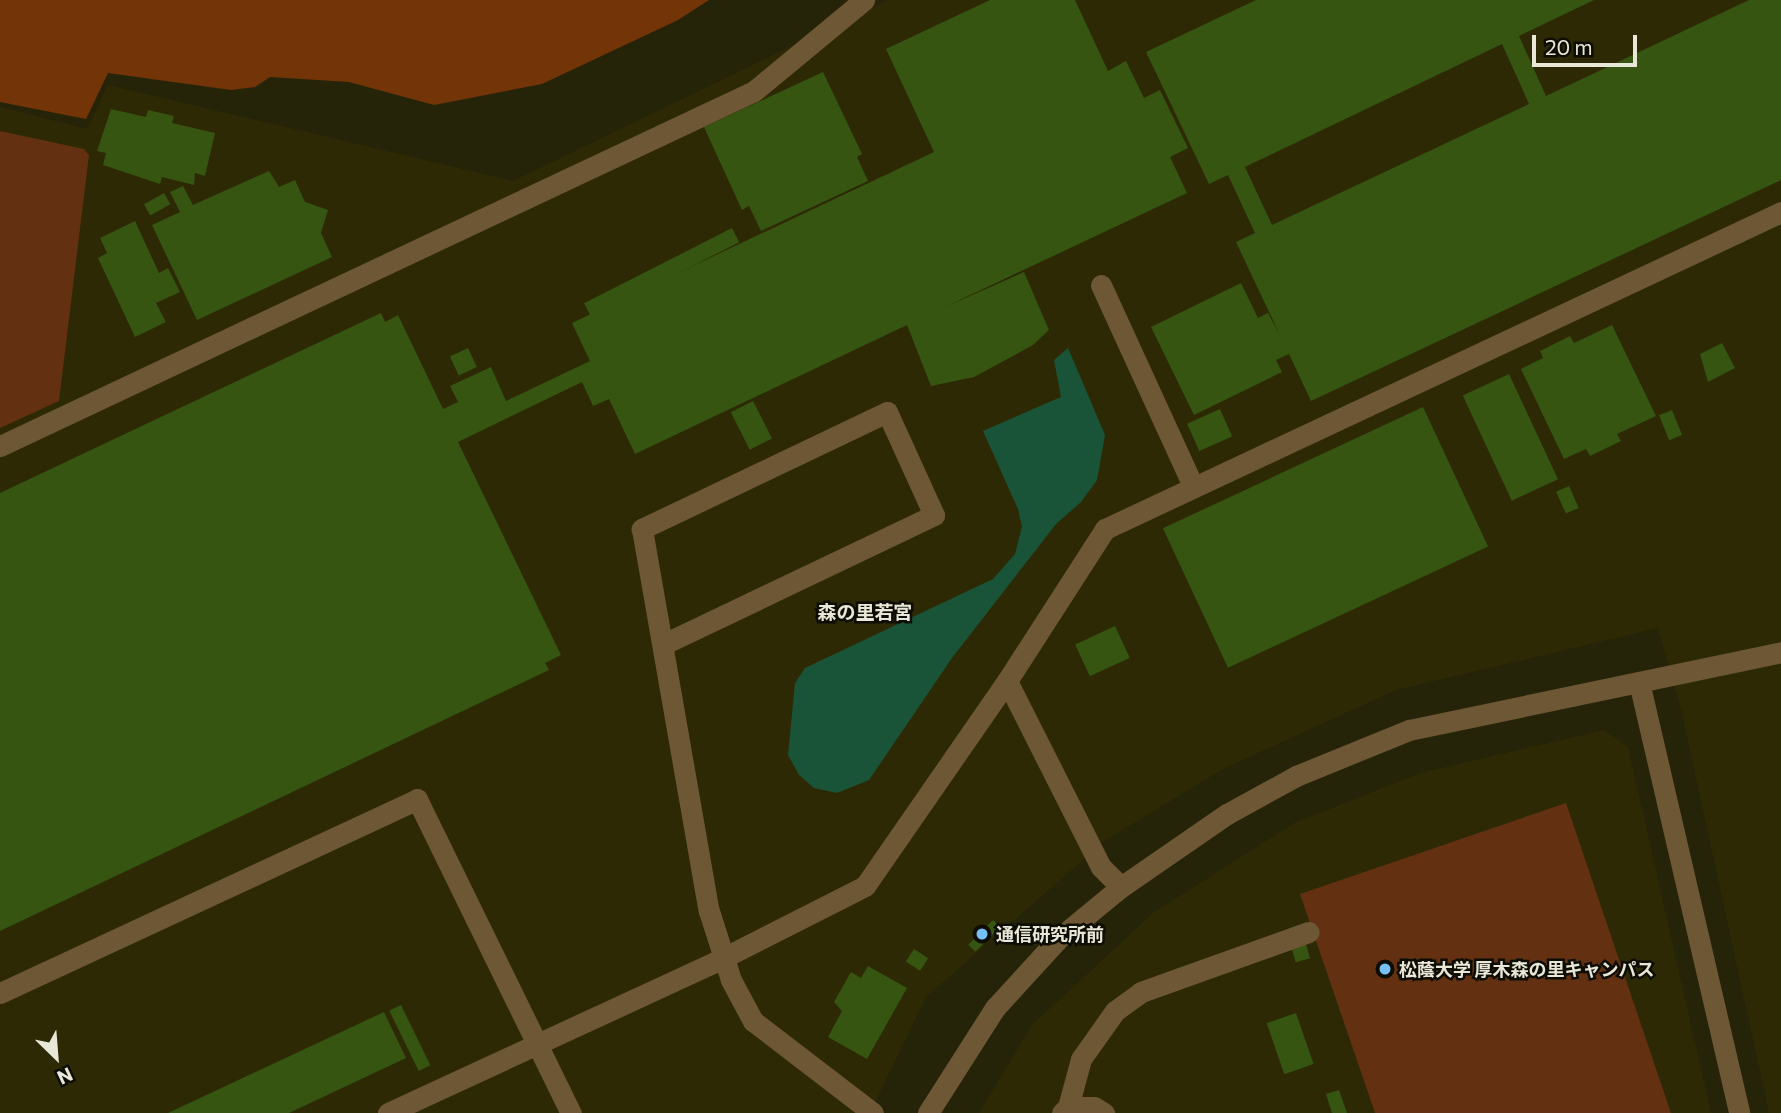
<!DOCTYPE html>
<meta charset="utf-8">
<style>
body{margin:0}
#map{position:relative;width:1781px;height:1113px;overflow:hidden;background:#262408;font-family:Commissioner,"Noto Sans JP",sans-serif}
div>[style]{position:absolute}
.built>*{inset:0;background:#2d2904}
.green>*{inset:0;background:#633111}
.forest>*{inset:0;background:#733408}
.water>*{inset:0;background:#1a5438}
.building>*{inset:0;background:#355510;transform-origin:0 0}
.minor>*{height:21px;margin:-10.5px;padding:0 10.5px;transform-origin:10.5px;border-radius:10.5px;background:#6d5735}
.dots>*{width:19px;height:19px;translate:-50% -50%;box-sizing:border-box;border:4px solid #0e0d03;border-radius:50%}
span{translate:-50% -50%;white-space:nowrap;text-align:center;line-height:1.15;-webkit-text-stroke:5px #0e0d03;paint-order:stroke}
.poi-label{font-size:18px;color:#e9e8d8;font-weight:700}
.left{translate:0 -50%;text-align:left}
.neighbourhood-label{font-size:19px;color:#e9e8d8;font-weight:700}
.north{position:absolute;left:21px;top:1022px;width:70px;height:70px;-webkit-text-stroke:5px #0e0d03;paint-order:stroke;rotate:155deg;font-size:19px;font-weight:700;line-height:28px;text-align:center;color:#e9e8d8}
.north::after{content:'';display:block;margin:auto;width:24px;height:32px;background:#e9e8d8;clip-path:polygon(50% 0,100% 100%,50% 72%,0 100%)}
.scale{position:absolute;left:1532px;top:35px;width:105px;height:32px;box-sizing:border-box;border:4px solid #e9e8d8;border-top:0;padding-left:9px;font-size:21px;line-height:24px;white-space:nowrap;color:#e9e8d8;-webkit-text-stroke:5px #0e0d03;paint-order:stroke}
</style>
<div id="map">
<div class="built">
<i style="clip-path:polygon(887px 0,1781px 0,1781px 1113px,1769px 1113px,1681px 709px,1658px 628px,1396px 690px,1223px 769px,1106px 840px,926px 997px,870px 1113px,0 1113px,0 107px,87px 129px,108px 85px,513px 181px)"></i>
<i style="clip-path:polygon(1604px 730px,1628px 747px,1711px 1113px,979px 1113px,1032px 1025px,1153px 913px,1294px 823px,1420px 773px)"></i>
</div>
<div class="green">
<i style="clip-path:polygon(0 131px,84px 149px,89px 155px,59px 401px,0 428px)"></i>
<i style="clip-path:polygon(1566px 803px,1671px 1113px,1375px 1113px,1300px 894px)"></i>
</div>
<div class="forest">
<i style="clip-path:polygon(0 0,709px 0,678px 20px,542px 84px,434px 105px,349px 82px,270px 77px,255px 87px,231px 90px,108px 73px,86px 119px,0 102px)"></i>
</div>
<div class="water">
<i style="clip-path:polygon(1068px 348px,1105px 435px,1097px 480px,1081px 502px,1056px 524px,952px 658px,869px 780px,837px 793px,814px 788px,799px 775px,788px 755px,795px 683px,805px 668px,993px 579px,1015px 554px,1022px 527px,1018px 509px,983px 431px,1061px 397px,1054px 360px)"></i>
</div>
<div class="building">
<i style="clip-path:polygon(990px 0,1075px 0,1108px 71px,1126px 61px,1144px 98px,1160px 90px,1188px 148px,1170px 157px,1187px 193px,945px 307px,1024px 272px,1049px 330px,1033px 345px,974px 377px,931px 386px,907px 325px,635px 454px,609px 399px,593px 406px,582px 382px,458px 442px,561px 655px,545px 663px,549px 670px,0 931px,0 493px,381px 313px,385px 322px,398px 315px,443px 409px,458px 402px,450px 386px,491px 367px,506px 401px,590px 361px,572px 323px,934px 152px,886px 49px)"></i>
<i style="clip-path:polygon(evenodd,1256px 0,1594px 0,1519px 36px,1546px 96px,1749px 0,1781px 0,1781px 180px,1311px 401px,1289px 354px,1276px 360px,1282px 372px,1194px 415px,1151px 327px,1241px 283px,1258px 318px,1268px 313px,1279px 333px,1236px 242px,1255px 233px,1228px 175px,1209px 184px,1146px 52px,1256px 0,1502px 44px,1529px 104px,1272px 225px,1245px 167px,1502px 44px)"></i>
<i style="clip-path:polygon(823px 72px,862px 154px,857px 157px,868px 181px,761px 231px,749px 206px,742px 210px,704px 127px)"></i>
<i style="clip-path:polygon(111px 109px,146px 117px,148px 110px,174px 116px,172px 123px,215px 133px,205px 176px,195px 173px,194px 185px,162px 177px,160px 184px,103px 165px,106px 153px,97px 151px)"></i>
<i style="clip-path:polygon(269px 171px,279px 187px,295px 180px,305px 202px,328px 210px,321px 233px,332px 257px,197px 320px,152px 225px,180px 212px,170px 192px,183px 186px,193px 205px)"></i>
<i style="left:164px;top:193px;width:13px;height:23px;rotate:61deg"></i>
<i style="clip-path:polygon(135px 221px,159px 273px,168px 268px,180px 292px,156px 303px,166px 322px,135px 337px,98px 258px,107px 253px,100px 238px)"></i>
<i style="left:732px;top:228px;width:16px;height:166px;rotate:63deg"></i>
<i style="clip-path:polygon(1612px 325px,1656px 416px,1617px 434px,1621px 441px,1590px 456px,1586px 449px,1564px 459px,1521px 369px,1543px 358px,1540px 351px,1570px 336px,1574px 343px)"></i>
<i style="clip-path:polygon(1722px 343px,1735px 368px,1708px 382px,1700px 354px)"></i>
<i style="left:468px;top:348px;width:21px;height:20px;rotate:65deg"></i>
<i style="left:1509px;top:374px;width:116px;height:51px;rotate:65deg"></i>
<i style="left:753px;top:401px;width:42px;height:25px;rotate:63deg"></i>
<i style="left:1423px;top:407px;width:154px;height:287px;rotate:65deg"></i>
<i style="left:1220px;top:409px;width:30px;height:36px;rotate:66deg"></i>
<i style="left:1672px;top:410px;width:27px;height:14px;rotate:68deg"></i>
<i style="left:1569px;top:486px;width:24px;height:14px;rotate:66deg"></i>
<i style="left:1115px;top:626px;width:35px;height:44px;rotate:65deg"></i>
<i style="left:993px;top:920px;width:10px;height:35px;rotate:45deg"></i>
<i style="left:1304px;top:937px;width:22px;height:15px;rotate:74deg"></i>
<i style="left:914px;top:949px;width:17px;height:15px;rotate:33deg"></i>
<i style="clip-path:polygon(868px 966px,907px 988px,867px 1059px,828px 1037px,842px 1011px,834px 1002px,851px 972px,861px 978px)"></i>
<i style="left:401px;top:1005px;width:67px;height:13px;rotate:64deg"></i>
<i style="clip-path:polygon(384px 1012px,406px 1058px,289px 1113px,168px 1113px)"></i>
<i style="left:1296px;top:1013px;width:54px;height:31px;rotate:71deg"></i>
<i style="clip-path:polygon(1339px 1090px,1347px 1113px,1332px 1113px,1326px 1094px)"></i>
</div>
<div class="minor">
<i style="left:1101px;top:285px;width:221px;rotate:65.4deg"></i>
<i style="left:0;top:446px;width:833px;rotate:-25.21deg"></i>
<i style="left:754px;top:91px;width:143px;rotate:-39.6deg"></i>
<i style="left:666px;top:643px;width:297px;rotate:-25.5deg"></i>
<i style="left:934px;top:515px;width:113px;rotate:-114.5deg"></i>
<i style="left:887px;top:412px;width:272px;rotate:154.5deg"></i>
<i style="left:642px;top:529px;width:388px;rotate:80.1deg"></i>
<i style="left:709px;top:911px;width:72px;rotate:72.3deg"></i>
<i style="left:731px;top:980px;width:47px;rotate:61.8deg"></i>
<i style="left:753px;top:1021px;width:151px;rotate:37.5deg"></i>
<i style="left:1007px;top:681px;width:208px;rotate:63.2deg"></i>
<i style="left:1101px;top:867px;width:28px;rotate:45deg"></i>
<i style="left:1639px;top:682px;width:442px;rotate:76.9deg"></i>
<i style="left:0;top:993px;width:460px;rotate:-24.9deg"></i>
<i style="left:417px;top:799px;width:350px;rotate:63.9deg"></i>
<i style="left:1068px;top:1107px;width:50px;rotate:-74.8deg"></i>
<i style="left:1081px;top:1059px;width:59px;rotate:-54.7deg"></i>
<i style="left:1115px;top:1011px;width:32px;rotate:-36deg"></i>
<i style="left:1141px;top:992px;width:178px;rotate:-19.7deg"></i>
<i style="left:388px;top:1113px;width:369px;rotate:-24.8deg"></i>
<i style="left:723px;top:958px;width:159px;rotate:-26.9deg"></i>
<i style="left:865px;top:886px;width:249px;rotate:-55.3deg"></i>
<i style="left:1007px;top:681px;width:181px;rotate:-57.2deg"></i>
<i style="left:1105px;top:529px;width:747px;rotate:-25.12deg"></i>
<i style="left:928px;top:1113px;width:125px;rotate:-57.5deg"></i>
<i style="left:995px;top:1008px;width:95px;rotate:-47.6deg"></i>
<i style="left:1059px;top:938px;width:80px;rotate:-39.4deg"></i>
<i style="left:1121px;top:887px;width:129px;rotate:-34.6deg"></i>
<i style="left:1227px;top:814px;width:79px;rotate:-28.8deg"></i>
<i style="left:1296px;top:776px;width:122px;rotate:-22.2deg"></i>
<i style="left:1409px;top:730px;width:380px;rotate:-11.8deg"></i>
<i style="left:1062px;top:1113px;width:8px;rotate:-45deg"></i>
<i style="left:1068px;top:1107px;width:26px"></i>
<i style="left:1094px;top:1107px;width:12px;rotate:31deg"></i>
</div>
<div class="dots">
<i style="left:982px;top:934px;background:#75c0f6"></i>
<i style="left:1385px;top:969px;background:#75c0f6"></i>
</div>
<div class="poi-label">
<span class="left" style="left:996px;top:934px">通信研究所前</span>
<span class="left" style="left:1399px;top:969px">松蔭大学 厚木森の里キャンパス</span>
</div>
<div class="neighbourhood-label">
<span style="left:865px;top:612px">森の里若宮</span>
</div>
<div class="north">N</div>
<div class="scale">20 m</div>
</div>
